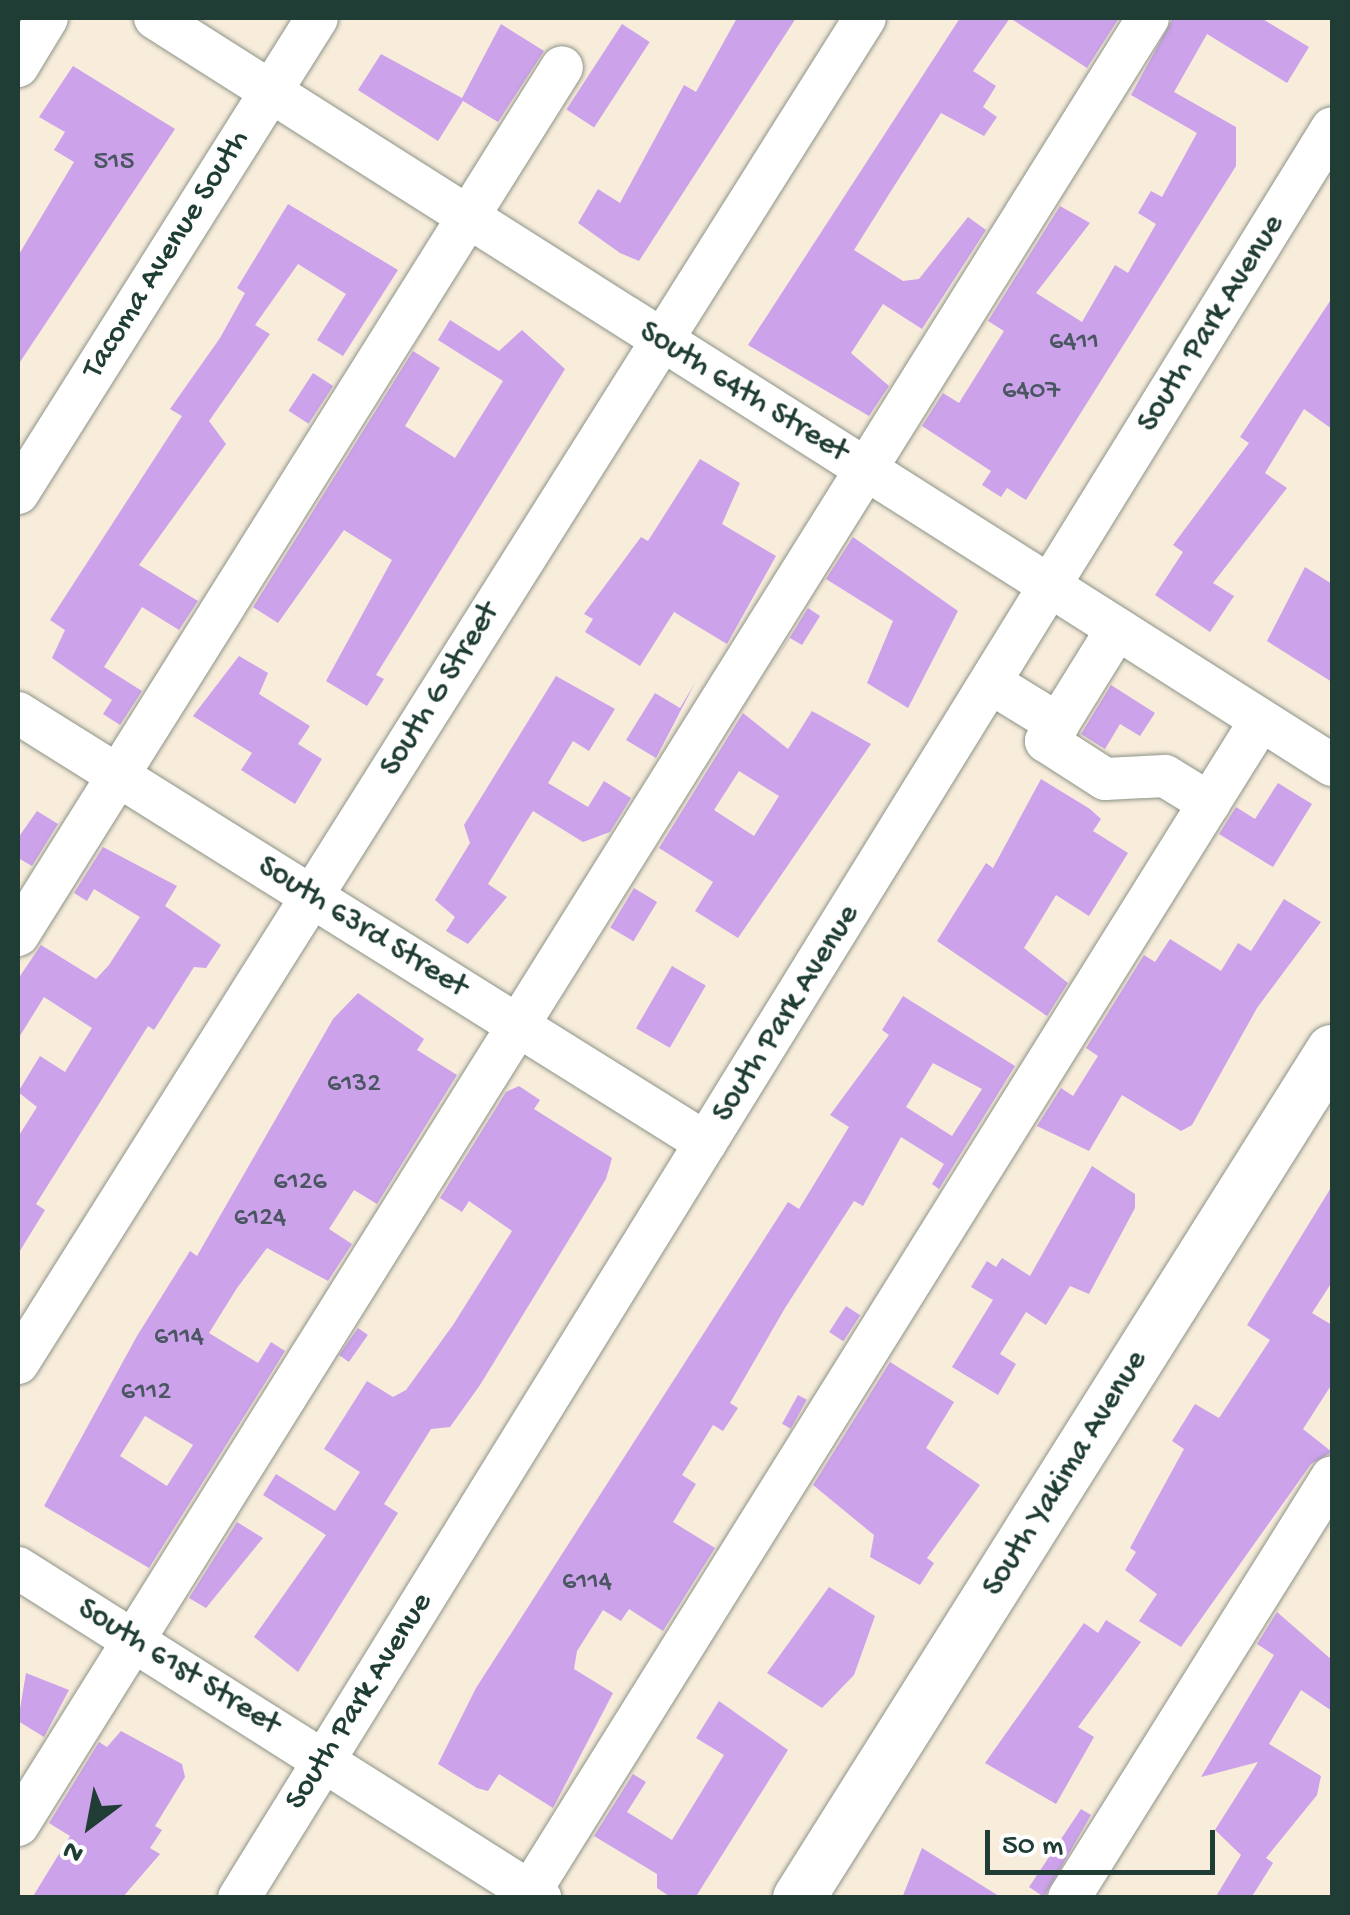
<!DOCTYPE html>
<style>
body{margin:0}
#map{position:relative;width:1350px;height:1915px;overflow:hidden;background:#f8ecdb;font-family:"Gochi Hand",sans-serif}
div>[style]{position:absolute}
.building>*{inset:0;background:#cca2ea;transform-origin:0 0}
.roads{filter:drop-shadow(0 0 2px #8c9488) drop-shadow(0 0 2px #8c9488)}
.minor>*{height:42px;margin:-21px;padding:0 21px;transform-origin:21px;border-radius:21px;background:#fff}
.major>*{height:52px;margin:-26px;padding:0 26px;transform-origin:26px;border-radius:26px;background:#fff}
span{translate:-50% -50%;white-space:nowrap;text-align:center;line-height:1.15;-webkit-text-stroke:8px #fff;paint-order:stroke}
.number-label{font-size:28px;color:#4a5662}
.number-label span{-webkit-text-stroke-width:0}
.street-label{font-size:32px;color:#1f3d34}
.frame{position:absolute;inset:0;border:20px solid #1f3d34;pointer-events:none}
.north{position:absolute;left:40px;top:1775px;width:100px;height:100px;-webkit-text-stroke:8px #fff;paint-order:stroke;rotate:212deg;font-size:28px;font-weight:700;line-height:40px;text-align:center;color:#1f3d34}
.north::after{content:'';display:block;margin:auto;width:35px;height:45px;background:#1f3d34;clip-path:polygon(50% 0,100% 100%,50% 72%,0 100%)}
.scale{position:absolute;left:985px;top:1830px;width:230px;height:45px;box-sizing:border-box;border:5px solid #1f3d34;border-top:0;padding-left:12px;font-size:30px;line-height:35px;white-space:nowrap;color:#1f3d34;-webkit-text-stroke:8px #fff;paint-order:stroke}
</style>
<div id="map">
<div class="building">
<i style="clip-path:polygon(737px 18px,796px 18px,639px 261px,620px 253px,578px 223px,598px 189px,620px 203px,684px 85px,696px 92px)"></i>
<i style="clip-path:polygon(960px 18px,1119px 18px,1087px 68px,1010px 18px,973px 71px,996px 86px,983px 107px,997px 117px,984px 136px,941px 113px,891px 191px,854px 250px,903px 281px,919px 279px,968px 217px,986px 230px,922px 329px,883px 304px,851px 353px,889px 386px,869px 416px,748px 345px)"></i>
<i style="clip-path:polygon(1173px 18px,1261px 18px,1309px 47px,1287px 83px,1207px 34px,1174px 92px,1236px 127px,1236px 166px,1026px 500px,1007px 488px,1001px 497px,982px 485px,991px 471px,922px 426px,943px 393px,959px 403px,1004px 331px,988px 321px,1060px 206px,1090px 223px,1036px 293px,1082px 322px,1115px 265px,1128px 273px,1156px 224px,1138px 213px,1151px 191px,1162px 197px,1197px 133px,1131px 95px)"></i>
<i style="clip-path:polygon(501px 24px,544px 51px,498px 122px,463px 101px,438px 141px,358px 90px,381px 54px,462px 98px)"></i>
<i style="left:622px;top:24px;width:33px;height:102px;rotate:33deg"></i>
<i style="clip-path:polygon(73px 66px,175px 129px,18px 365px,18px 256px,74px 162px,54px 150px,65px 132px,39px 117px)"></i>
<i style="clip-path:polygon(288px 204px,398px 270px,343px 356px,317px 340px,346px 294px,298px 264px,255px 325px,270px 334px,209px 421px,226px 444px,139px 565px,198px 601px,179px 630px,142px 607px,104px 667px,142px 691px,120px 725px,103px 714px,112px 700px,52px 658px,65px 630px,50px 620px,182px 416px,170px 409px,220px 338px,245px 293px,237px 288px)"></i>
<i style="clip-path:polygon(1332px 298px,1332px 429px,1304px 409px,1265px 473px,1287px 488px,1213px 583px,1234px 596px,1210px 632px,1155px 595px,1183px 552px,1173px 545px,1249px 443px,1240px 437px)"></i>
<i style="clip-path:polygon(450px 320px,499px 351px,522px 330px,565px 369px,376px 675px,384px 679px,367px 706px,326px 681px,392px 560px,344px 530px,278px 623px,253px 607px,413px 351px,440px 368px,405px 426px,455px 458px,503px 381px,438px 340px)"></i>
<i style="left:313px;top:373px;width:24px;height:45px;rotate:33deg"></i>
<i style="clip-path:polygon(700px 459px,740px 483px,722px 524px,776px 556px,727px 644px,674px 612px,640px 666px,585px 632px,593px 619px,584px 614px,641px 537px,648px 541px)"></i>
<i style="clip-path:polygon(853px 537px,958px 611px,908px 708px,867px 683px,893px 621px,826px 579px)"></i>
<i style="clip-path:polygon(1305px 567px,1332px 584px,1332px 682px,1267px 641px)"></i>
<i style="clip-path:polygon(808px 608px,820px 616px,802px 645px,790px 638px,769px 671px)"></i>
<i style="clip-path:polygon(239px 656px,268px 673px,259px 694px,310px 726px,298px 744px,322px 759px,295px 804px,241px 770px,252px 753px,193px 716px)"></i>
<i style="clip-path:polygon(556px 676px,615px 709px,589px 751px,573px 741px,548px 783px,588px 807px,604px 781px,631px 798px,610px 832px,583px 842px,533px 811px,488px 884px,507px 897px,468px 944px,446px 931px,455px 917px,435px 900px,470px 843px,464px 825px)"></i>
<i style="clip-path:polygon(695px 683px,656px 758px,626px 740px,655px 693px,680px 708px)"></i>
<i style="clip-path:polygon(1111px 685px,1155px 713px,1140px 736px,1120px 724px,1105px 749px,1081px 734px)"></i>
<i style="clip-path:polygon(evenodd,812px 711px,871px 744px,738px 938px,695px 911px,713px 882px,659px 848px,743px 713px,788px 749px,812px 711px,739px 771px,779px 796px,754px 836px,714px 810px,739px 771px)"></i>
<i style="clip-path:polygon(1041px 779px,1090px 809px,1101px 819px,1093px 831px,1128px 853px,1089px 916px,1056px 895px,1024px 948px,1068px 983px,1047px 1016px,937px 941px,986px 863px,993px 868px)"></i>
<i style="clip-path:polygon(1278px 783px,1312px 804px,1273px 867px,1219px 834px,1236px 807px,1255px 819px)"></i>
<i style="clip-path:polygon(37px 811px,58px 824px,32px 866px,18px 858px,18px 838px)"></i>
<i style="clip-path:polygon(103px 847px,177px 886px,165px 906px,221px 945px,206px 968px,194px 967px,154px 1030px,148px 1026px,36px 1204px,45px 1210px,18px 1254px,18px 1137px,37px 1107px,18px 1092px,40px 1056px,65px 1072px,92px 1028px,44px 997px,18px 1039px,18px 979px,41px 945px,96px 979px,109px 965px,140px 917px,94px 889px,87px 901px,74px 893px)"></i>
<i style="left:634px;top:888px;width:27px;height:46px;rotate:31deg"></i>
<i style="clip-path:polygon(1284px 899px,1321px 922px,1257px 1008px,1192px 1125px,1181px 1131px,1122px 1095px,1089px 1151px,1037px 1126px,1061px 1088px,1073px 1096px,1098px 1056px,1086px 1048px,1144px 955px,1155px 962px,1170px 939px,1221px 971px,1238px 943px,1251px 951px)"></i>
<i style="left:672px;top:966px;width:39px;height:72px;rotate:30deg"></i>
<i style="clip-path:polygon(evenodd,358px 993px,424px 1039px,417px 1050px,457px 1075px,377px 1204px,354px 1190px,329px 1229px,352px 1244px,328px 1281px,267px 1248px,237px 1288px,209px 1333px,258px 1363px,271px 1342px,285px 1351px,149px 1568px,44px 1506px,137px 1336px,190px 1251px,197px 1256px,333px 1019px,358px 993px,145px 1416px,193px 1445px,167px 1486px,120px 1456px,145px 1416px)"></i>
<i style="clip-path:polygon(evenodd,903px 996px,1015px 1066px,939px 1189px,932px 1184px,944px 1164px,901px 1137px,863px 1206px,854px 1201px,785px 1308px,730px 1403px,738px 1408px,723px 1431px,713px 1425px,682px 1475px,696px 1484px,673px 1522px,715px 1548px,663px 1631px,629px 1609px,621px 1621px,603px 1610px,577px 1651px,574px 1669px,613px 1693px,553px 1808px,499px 1774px,488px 1791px,477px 1788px,438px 1764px,476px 1688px,788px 1202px,799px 1209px,849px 1127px,830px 1115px,889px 1035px,882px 1030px,903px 996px,933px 1063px,982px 1089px,952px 1136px,906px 1107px,933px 1063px)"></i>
<i style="clip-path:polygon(519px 1086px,540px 1100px,534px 1109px,612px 1158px,606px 1179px,480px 1385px,450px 1427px,431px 1429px,384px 1504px,398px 1513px,298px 1672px,254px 1637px,326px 1535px,263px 1495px,276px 1474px,335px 1511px,360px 1472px,324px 1449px,367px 1381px,393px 1397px,406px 1390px,453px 1325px,512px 1231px,469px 1201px,462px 1212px,440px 1198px,506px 1092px)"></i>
<i style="clip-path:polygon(1092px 1166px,1135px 1194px,1135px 1208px,1089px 1294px,1070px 1286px,1046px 1325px,1026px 1312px,1000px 1354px,1016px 1364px,998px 1395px,952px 1367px,993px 1300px,971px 1287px,987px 1261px,996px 1267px,1002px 1258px,1030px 1276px)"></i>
<i style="clip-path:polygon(1332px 1186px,1332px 1282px,1312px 1313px,1332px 1325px,1332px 1384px,1303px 1429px,1332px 1452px,1311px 1464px,1181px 1647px,1139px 1621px,1157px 1594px,1125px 1570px,1136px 1552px,1130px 1548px,1184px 1449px,1172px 1441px,1195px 1404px,1219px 1418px,1270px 1340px,1247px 1325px)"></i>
<i style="left:846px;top:1306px;width:17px;height:31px;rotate:33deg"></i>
<i style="left:358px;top:1328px;width:12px;height:33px;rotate:35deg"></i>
<i style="clip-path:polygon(890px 1362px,954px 1402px,926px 1448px,980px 1485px,927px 1558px,934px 1563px,920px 1585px,870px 1557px,874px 1535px,813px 1485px)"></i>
<i style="left:798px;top:1395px;width:10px;height:33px;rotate:29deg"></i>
<i style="clip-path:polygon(237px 1522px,263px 1538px,206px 1608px,189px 1598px)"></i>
<i style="clip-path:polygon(829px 1587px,875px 1616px,854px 1675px,822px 1708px,767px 1673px)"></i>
<i style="clip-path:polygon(1277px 1612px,1332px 1660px,1332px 1711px,1301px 1690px,1269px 1744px,1321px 1776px,1317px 1795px,1266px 1858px,1273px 1863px,1251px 1898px,1215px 1898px,1241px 1855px,1215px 1830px,1258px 1762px,1201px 1777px,1274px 1655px,1257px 1644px)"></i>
<i style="clip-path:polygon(1106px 1620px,1141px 1642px,1078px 1727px,1094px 1737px,1056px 1804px,985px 1763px,1084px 1623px,1098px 1633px)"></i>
<i style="clip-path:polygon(26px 1673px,69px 1690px,44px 1737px,18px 1721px)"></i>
<i style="clip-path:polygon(719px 1701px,788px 1750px,695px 1898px,672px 1898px,657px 1888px,657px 1874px,594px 1836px,633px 1774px,646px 1782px,627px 1812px,672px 1840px,724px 1755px,696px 1738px)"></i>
<i style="clip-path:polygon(121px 1731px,182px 1764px,185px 1777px,155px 1826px,162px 1830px,150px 1848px,160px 1854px,122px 1898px,32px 1898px,70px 1836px,49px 1823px,99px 1742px,107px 1747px)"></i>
<i style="clip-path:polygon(1081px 1809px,1091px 1815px,1044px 1897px,1029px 1887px)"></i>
<i style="clip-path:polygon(922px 1848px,1002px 1898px,902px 1898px)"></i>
</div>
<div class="roads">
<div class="minor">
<i style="left:155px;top:18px;width:1394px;rotate:32.4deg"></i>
<i style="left:18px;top:66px;width:56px;rotate:-58.9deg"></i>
<i style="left:18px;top:493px;width:561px;rotate:-57.81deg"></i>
<i style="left:991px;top:683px;width:79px;rotate:31.5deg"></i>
<i style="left:1058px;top:724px;width:21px;rotate:125deg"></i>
<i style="left:1046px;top:741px;width:70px;rotate:32.8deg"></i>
<i style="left:1105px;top:779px;width:60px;rotate:-2.9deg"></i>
<i style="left:1165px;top:776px;width:52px;rotate:31.5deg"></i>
<i style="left:18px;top:713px;width:811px;rotate:32.01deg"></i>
<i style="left:1058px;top:724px;width:112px;rotate:-58.2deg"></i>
<i style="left:18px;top:935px;width:1024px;rotate:-57.92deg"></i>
<i style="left:18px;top:1363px;width:1589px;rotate:-57.8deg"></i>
<i style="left:18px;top:1568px;width:618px;rotate:32.3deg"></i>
<i style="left:18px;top:1825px;width:2131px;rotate:-57.98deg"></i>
<i style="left:239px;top:1898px;width:2080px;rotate:-58.3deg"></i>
<i style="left:526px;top:1898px;width:1388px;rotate:-58.04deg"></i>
<i style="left:1069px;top:1898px;width:496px;rotate:-58deg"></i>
</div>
<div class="major">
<i style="left:799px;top:1898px;width:1001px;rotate:-57.82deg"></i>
</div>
</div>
<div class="number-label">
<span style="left:114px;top:163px">515</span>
<span style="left:1074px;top:343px">6411</span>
<span style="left:1031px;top:392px">6407</span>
<span style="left:354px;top:1085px">6132</span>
<span style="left:300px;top:1183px">6126</span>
<span style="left:260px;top:1219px">6124</span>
<span style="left:179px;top:1338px">6114</span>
<span style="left:146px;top:1393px">6112</span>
<span style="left:587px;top:1583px">6114</span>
</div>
<div class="street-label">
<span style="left:167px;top:255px;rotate:-58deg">Tacoma Avenue South</span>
<span style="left:1212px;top:324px;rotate:-58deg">South Park Avenue</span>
<span style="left:743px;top:393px;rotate:32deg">South 64th Street</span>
<span style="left:441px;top:690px;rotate:-58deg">South G Street</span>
<span style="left:362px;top:928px;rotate:32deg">South 63rd Street</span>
<span style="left:787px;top:1014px;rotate:-58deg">South Park Avenue</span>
<span style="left:1066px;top:1474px;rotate:-58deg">South Yakima Avenue</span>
<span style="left:178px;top:1668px;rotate:32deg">South 61st Street</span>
<span style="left:360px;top:1702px;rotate:-58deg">South Park Avenue</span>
</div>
<div class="frame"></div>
<div class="north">N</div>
<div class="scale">50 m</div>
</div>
